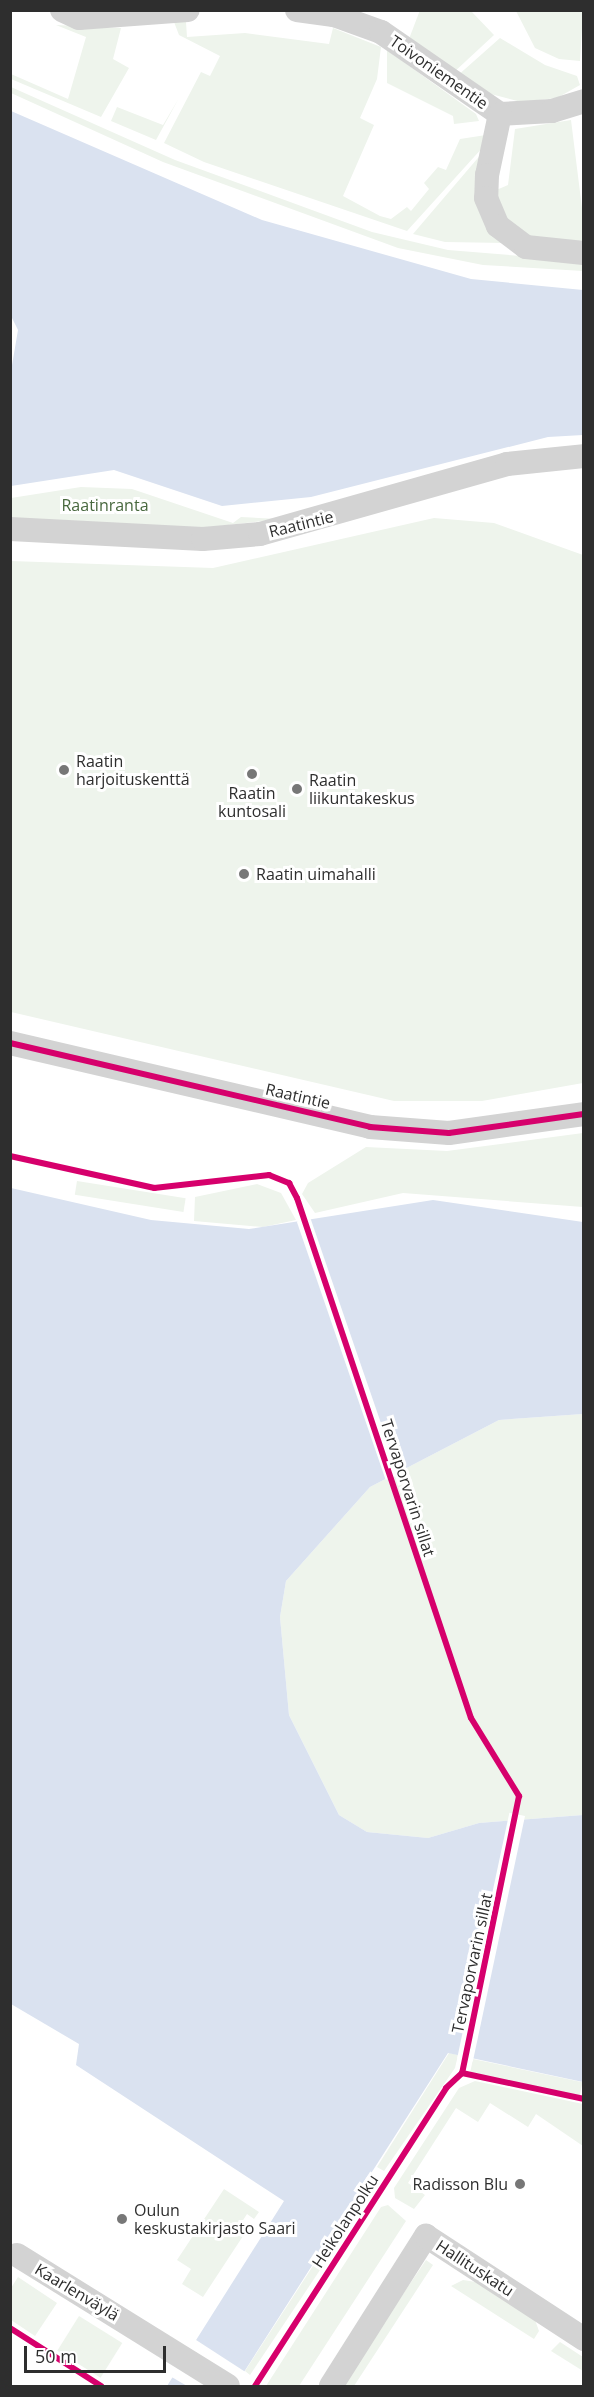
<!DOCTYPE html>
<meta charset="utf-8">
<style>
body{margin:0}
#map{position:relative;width:594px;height:2397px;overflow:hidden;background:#fff;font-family:"Open Sans",sans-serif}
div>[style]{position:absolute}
.green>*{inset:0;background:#eef4ec;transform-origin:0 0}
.water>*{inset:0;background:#dae2f0}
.pier>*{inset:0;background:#fff;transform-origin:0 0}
.minor>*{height:24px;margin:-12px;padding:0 12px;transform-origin:12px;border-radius:12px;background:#d3d3d3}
.cycleway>*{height:6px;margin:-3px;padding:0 3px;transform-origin:3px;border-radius:3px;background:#d6006c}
.dots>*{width:16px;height:16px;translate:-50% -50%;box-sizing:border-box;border:3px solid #fff;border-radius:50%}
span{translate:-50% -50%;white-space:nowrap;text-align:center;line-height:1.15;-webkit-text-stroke:6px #fff;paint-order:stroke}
.street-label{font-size:16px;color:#2e2e2e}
.park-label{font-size:16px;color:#48683e}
.poi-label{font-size:16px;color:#2e2e2e}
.left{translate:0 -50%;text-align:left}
.right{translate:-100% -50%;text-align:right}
.frame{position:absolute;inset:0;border:12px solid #2e2e2e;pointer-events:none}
.scale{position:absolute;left:24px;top:2346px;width:142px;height:27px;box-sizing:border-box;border:3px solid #2e2e2e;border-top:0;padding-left:8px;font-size:18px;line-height:21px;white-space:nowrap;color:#2e2e2e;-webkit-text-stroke:4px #fff;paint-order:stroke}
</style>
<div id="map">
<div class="green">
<i style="clip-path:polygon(420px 10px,471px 11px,494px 35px,452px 74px,409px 39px)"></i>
<i style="clip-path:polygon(516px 11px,583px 11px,580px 61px,559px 59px,535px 48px)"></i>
<i style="clip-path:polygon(174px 22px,186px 22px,187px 37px,245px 33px,329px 44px,333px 28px,381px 47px,377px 79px,360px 118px,374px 125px,343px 196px,380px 216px,391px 219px,407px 207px,411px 211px,429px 189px,424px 183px,438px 167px,446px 170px,460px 139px,486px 135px,484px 146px,407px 231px,204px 162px,164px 143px,201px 72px,210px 76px,220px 56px,179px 35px)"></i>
<i style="clip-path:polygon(56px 25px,121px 28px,113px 59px,129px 68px,101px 117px,11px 79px,11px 74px,68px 99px,86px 37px)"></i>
<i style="clip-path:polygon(500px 38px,545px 65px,577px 76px,580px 85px,557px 98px,521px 102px,483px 92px,456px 77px)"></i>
<i style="clip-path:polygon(387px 50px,476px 114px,479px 121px,454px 124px,453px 116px,387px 83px)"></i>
<i style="clip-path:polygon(11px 87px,175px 160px,372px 232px,448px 250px,583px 261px,583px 271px,483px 265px,398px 248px,163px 162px,11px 93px)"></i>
<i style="clip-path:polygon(179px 98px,156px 140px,111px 121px,117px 107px,163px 125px)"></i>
<i style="clip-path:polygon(571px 120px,583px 216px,583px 246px,547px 244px,507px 225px,494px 191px,508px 185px,515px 129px)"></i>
<i style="clip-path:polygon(483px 152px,505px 243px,445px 242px,413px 234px)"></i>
<i style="clip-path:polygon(81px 487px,132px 489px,233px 523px,241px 517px,279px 519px,203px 528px,11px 520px,11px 498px)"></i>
<i style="clip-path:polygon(434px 518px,494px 523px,583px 555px,583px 1083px,482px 1101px,394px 1101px,11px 1012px,11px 561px,213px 568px)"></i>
<i style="clip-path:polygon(583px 1133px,583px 1207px,403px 1193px,315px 1213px,302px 1194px,308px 1183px,366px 1147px,447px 1151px)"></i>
<i style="left:77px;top:1181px;width:110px;height:14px;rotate:9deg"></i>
<i style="clip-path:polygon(257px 1184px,281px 1193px,296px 1220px,263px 1227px,194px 1221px,195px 1197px)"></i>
<i style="clip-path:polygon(583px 1414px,583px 1815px,479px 1823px,428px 1838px,367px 1832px,339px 1815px,289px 1715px,280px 1617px,286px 1581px,370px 1487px,499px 1420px)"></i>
<i style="clip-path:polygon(449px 2053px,458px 2055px,455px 2068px,384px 2171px,377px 2167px)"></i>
<i style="left:473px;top:2059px;width:112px;height:15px;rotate:12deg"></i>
<i style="clip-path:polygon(475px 2081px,583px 2104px,583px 2146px,536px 2114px,528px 2127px,490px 2103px,478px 2122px,456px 2108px,408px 2183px,425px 2195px,414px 2209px,395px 2198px,394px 2188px,459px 2088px)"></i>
<i style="clip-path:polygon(364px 2187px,370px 2191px,368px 2198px,250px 2375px,245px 2371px)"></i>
<i style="clip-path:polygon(224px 2189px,259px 2212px,254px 2219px,247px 2214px,238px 2228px,245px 2233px,203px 2297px,182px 2284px,191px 2269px,177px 2260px)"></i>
<i style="clip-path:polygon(388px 2205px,406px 2221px,299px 2386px,266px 2386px,381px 2207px)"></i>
<i style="clip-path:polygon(426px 2260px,433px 2265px,354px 2386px,341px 2386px)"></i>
<i style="clip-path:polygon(18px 2277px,57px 2303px,35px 2336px,11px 2320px,11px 2288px)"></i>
<i style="clip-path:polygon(463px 2280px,476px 2282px,535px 2320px,539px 2331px,534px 2339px,451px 2286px)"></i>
<i style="left:79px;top:2316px;width:51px;height:41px;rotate:32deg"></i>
<i style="clip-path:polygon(560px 2342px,583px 2357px,583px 2371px,551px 2351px)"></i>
</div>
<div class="water">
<i style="clip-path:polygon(11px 111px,262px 220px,471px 279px,583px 290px,583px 435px,548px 437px,311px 497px,222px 506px,114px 470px,11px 486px,11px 371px,18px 330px,10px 314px)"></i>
<i style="clip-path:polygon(11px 1188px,151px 1220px,249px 1229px,433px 1200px,583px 1222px,583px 1414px,499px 1420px,370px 1487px,286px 1581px,280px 1617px,289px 1715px,339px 1815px,367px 1832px,428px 1838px,479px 1823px,583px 1815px,583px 2082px,448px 2053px,235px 2386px,167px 2386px,284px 2201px,76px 2065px,79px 2044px,11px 2004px)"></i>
</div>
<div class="pier">
<i style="left:310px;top:1217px;width:273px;height:14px;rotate:71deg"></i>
<i style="left:525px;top:1816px;width:251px;height:16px;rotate:102deg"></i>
<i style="clip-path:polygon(193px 2338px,247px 2373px,239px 2386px,187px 2386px,170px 2376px)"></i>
</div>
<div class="minor">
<i style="left:62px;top:10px;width:19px;rotate:25deg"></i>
<i style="left:79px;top:18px;width:109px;rotate:-4.2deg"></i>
<i style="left:297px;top:10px;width:37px;rotate:8deg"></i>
<i style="left:334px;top:15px;width:50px;rotate:19.9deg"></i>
<i style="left:381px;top:32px;width:145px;rotate:34.6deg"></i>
<i style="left:500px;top:114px;width:52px;rotate:-3.3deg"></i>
<i style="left:552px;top:111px;width:34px;rotate:-17deg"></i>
<i style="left:500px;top:114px;width:62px;rotate:102deg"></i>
<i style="left:487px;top:175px;width:23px;rotate:92deg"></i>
<i style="left:486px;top:198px;width:30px;rotate:67deg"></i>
<i style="left:498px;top:226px;width:35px;rotate:37deg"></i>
<i style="left:526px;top:247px;width:58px;rotate:5.9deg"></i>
<i style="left:10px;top:529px;width:193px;rotate:3deg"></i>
<i style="left:203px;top:539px;width:57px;rotate:-5deg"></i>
<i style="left:260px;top:534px;width:257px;rotate:-15.8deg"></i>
<i style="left:507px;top:464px;width:77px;rotate:-5.9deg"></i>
<i style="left:10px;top:1043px;width:370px;rotate:13.1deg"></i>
<i style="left:370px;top:1127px;width:79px;rotate:4.3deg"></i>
<i style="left:449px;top:1133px;width:136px;rotate:-8deg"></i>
<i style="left:17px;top:2255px;width:248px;rotate:31.8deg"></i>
<i style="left:331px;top:2386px;width:178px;rotate:-57.7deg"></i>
<i style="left:426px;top:2236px;width:189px;rotate:33.1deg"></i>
</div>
<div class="cycleway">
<i style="left:10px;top:1043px;width:370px;rotate:13.1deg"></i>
<i style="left:370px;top:1127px;width:79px;rotate:4.3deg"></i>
<i style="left:449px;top:1133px;width:136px;rotate:-8deg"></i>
<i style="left:10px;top:1156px;width:148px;rotate:12.5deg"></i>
<i style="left:154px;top:1188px;width:116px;rotate:-6.4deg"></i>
<i style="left:269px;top:1175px;width:22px;rotate:22deg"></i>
<i style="left:289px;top:1183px;width:17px;rotate:62deg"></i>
<i style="left:297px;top:1198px;width:548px;rotate:71.5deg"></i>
<i style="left:471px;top:1718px;width:92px;rotate:58.4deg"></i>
<i style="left:519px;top:1796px;width:283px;rotate:101.6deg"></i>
<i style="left:462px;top:2073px;width:125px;rotate:12deg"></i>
<i style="left:10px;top:2328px;width:108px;rotate:32.5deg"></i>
<i style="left:255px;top:2386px;width:354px;rotate:-57.3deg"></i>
<i style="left:446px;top:2088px;width:22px;rotate:-43deg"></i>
</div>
<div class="dots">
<i style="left:64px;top:770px;background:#777"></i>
<i style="left:252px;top:774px;background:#777"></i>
<i style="left:297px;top:789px;background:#777"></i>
<i style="left:244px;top:874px;background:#777"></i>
<i style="left:520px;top:2184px;background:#777"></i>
<i style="left:122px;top:2219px;background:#777"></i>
</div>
<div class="street-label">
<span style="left:439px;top:72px;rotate:35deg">Toivoniementie</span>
<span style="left:301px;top:524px;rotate:-14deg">Raatintie</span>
<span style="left:298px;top:1096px;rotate:13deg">Raatintie</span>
<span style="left:408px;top:1488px;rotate:72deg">Tervaporvarin sillat</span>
<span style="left:472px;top:1963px;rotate:-78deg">Tervaporvarin sillat</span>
<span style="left:345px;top:2221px;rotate:-57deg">Heikolanpolku</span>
<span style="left:475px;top:2268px;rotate:33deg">Hallituskatu</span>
<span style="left:77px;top:2292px;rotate:31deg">Kaarlenväylä</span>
</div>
<div class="park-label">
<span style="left:105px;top:505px">Raatinranta</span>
</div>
<div class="poi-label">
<span class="left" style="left:76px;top:770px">Raatin<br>harjoituskenttä</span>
<span class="left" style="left:309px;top:789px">Raatin<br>liikuntakeskus</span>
<span style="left:252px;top:802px">Raatin<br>kuntosali</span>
<span class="left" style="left:256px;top:874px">Raatin uimahalli</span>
<span class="right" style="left:508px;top:2184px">Radisson Blu</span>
<span class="left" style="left:134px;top:2219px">Oulun<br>keskustakirjasto Saari</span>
</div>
<div class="frame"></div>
<div class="scale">50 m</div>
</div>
